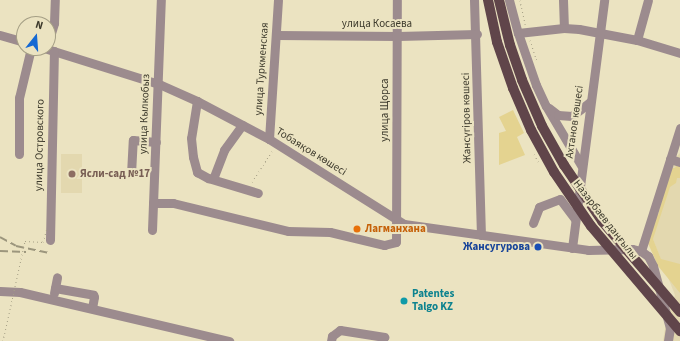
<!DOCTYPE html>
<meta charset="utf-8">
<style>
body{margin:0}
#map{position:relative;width:680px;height:341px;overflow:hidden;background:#ebe3c1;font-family:"Source Sans 3",sans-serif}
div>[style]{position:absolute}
.built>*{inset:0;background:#e3d8af;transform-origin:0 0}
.green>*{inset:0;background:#e4d390}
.path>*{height:1px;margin-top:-0.5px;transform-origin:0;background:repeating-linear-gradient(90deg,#a6a086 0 1px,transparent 0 4px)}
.minor>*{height:9px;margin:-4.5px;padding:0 4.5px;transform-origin:4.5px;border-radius:4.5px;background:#9c8b8e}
.major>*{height:10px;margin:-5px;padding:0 5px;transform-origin:5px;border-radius:5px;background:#60454a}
.rail>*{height:2px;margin-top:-1px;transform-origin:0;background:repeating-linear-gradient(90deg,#9c967d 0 8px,transparent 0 12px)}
.path-bridge>*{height:1px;margin-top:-0.5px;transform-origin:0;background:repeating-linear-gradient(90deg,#a6a086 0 1px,transparent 0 4px)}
.major-bridge>*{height:10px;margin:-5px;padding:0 5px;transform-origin:5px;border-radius:5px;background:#60454a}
.dots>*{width:11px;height:11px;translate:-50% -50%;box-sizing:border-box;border:2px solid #ebe3c1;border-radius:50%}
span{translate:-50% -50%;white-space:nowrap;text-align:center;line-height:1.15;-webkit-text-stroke:4px #ebe3c1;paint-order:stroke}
.street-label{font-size:11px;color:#3d3a2c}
.education-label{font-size:11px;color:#785e54;font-weight:700}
.left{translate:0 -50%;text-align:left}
.food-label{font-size:11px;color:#c56008;font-weight:700}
.transit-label{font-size:11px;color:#164399;font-weight:700}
.right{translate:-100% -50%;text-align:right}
.culture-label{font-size:11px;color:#0d838f;font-weight:700}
.north{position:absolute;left:16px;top:16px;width:40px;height:40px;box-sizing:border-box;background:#ebe3c1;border:1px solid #a59f85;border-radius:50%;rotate:17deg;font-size:11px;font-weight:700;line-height:16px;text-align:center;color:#3d3a2c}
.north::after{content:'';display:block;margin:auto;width:14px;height:18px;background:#1569d3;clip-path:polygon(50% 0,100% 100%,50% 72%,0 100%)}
</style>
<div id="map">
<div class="built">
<i style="clip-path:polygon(680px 153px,680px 341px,663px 341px,666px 322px,675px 295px,652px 237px,674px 159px)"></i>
<i style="left:82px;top:154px;width:39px;height:21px;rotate:90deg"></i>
</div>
<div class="green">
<i style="clip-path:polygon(513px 110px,524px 133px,517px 137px,525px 155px,499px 165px,499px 133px,506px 131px,499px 117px)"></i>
<i style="clip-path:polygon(677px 164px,680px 165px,680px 178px,677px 178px,676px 183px,670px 187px,653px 239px,661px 259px,680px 264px,680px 293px,658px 266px,647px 241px,654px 215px,658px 215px,671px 168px,675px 168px)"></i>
</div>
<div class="path">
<i style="left:520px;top:0;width:25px;rotate:78deg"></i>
<i style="left:530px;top:40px;width:23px;rotate:72deg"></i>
<i style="left:534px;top:154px;width:10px;rotate:61deg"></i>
<i style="left:252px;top:182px;width:37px;rotate:-57deg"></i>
</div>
<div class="minor">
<i style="left:474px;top:0;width:235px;rotate:88.3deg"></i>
<i style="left:509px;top:0;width:34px;rotate:75deg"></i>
<i style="left:518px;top:33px;width:55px;rotate:70.9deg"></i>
<i style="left:536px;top:85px;width:23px;rotate:65deg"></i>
<i style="left:546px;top:106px;width:69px;rotate:59.3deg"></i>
<i style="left:563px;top:0;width:28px;rotate:88deg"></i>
<i style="left:518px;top:33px;width:46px;rotate:-6.2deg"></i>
<i style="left:564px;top:28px;width:15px;rotate:4deg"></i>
<i style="left:579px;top:29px;width:59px;rotate:10.7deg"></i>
<i style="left:637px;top:40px;width:45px;rotate:16.8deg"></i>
<i style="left:0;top:35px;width:25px;rotate:16deg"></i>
<i style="left:277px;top:35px;width:121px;rotate:0.5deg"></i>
<i style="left:398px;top:36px;width:79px;rotate:-1.5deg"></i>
<i style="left:637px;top:40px;width:41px;rotate:-74.6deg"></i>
<i style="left:48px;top:43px;width:21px;rotate:-73deg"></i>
<i style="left:54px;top:23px;width:23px;rotate:-88deg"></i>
<i style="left:44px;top:48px;width:121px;rotate:17.4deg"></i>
<i style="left:159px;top:84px;width:42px;rotate:24.1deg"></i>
<i style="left:197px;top:101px;width:81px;rotate:27.8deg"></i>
<i style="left:269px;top:139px;width:160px;rotate:32.2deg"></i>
<i style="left:404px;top:224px;width:186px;rotate:8deg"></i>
<i style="left:588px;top:250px;width:44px;rotate:-1.3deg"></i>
<i style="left:632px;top:249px;width:9px;rotate:13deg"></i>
<i style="left:641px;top:251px;width:9px;rotate:36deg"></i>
<i style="left:648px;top:256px;width:11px;rotate:63deg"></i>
<i style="left:653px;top:266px;width:64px;rotate:74.7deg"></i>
<i style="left:670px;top:328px;width:13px;rotate:99deg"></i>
<i style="left:197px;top:101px;width:37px;rotate:99deg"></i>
<i style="left:191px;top:138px;width:19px;rotate:84deg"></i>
<i style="left:193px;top:157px;width:16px;rotate:75deg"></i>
<i style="left:197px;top:172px;width:13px;rotate:29deg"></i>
<i style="left:208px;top:178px;width:52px;rotate:16.7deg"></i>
<i style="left:549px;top:108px;width:11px;rotate:38deg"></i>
<i style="left:558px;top:115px;width:14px;rotate:4deg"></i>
<i style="left:572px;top:116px;width:23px;rotate:-38deg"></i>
<i style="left:269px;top:139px;width:139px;rotate:-86.3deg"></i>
<i style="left:19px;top:154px;width:56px;rotate:-90deg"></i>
<i style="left:19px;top:98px;width:51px;rotate:-76.5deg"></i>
<i style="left:670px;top:159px;width:10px;rotate:17deg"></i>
<i style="left:131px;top:174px;width:34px;rotate:-87deg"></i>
<i style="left:133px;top:140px;width:23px;rotate:5deg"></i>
<i style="left:213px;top:179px;width:31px;rotate:-69deg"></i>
<i style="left:224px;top:150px;width:31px;rotate:-54deg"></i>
<i style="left:153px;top:203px;width:20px"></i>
<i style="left:173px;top:203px;width:118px;rotate:13.7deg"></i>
<i style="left:288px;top:231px;width:42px;rotate:1.4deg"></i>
<i style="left:330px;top:232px;width:56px;rotate:13.5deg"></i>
<i style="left:384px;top:245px;width:12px;rotate:-14deg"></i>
<i style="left:396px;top:242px;width:242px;rotate:-89.8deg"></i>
<i style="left:533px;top:223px;width:17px;rotate:-69deg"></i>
<i style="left:539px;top:207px;width:22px;rotate:-21deg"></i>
<i style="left:560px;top:199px;width:25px;rotate:53deg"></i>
<i style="left:152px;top:230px;width:230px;rotate:-87.8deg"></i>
<i style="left:50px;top:240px;width:189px;rotate:-88.8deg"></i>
<i style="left:572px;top:248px;width:250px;rotate:-82.6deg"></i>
<i style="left:641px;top:251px;width:129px;rotate:-72.4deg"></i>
<i style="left:55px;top:288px;width:39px;rotate:10deg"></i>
<i style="left:93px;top:295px;width:2px;rotate:63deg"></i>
<i style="left:94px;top:297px;width:11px;rotate:100deg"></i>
<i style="left:0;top:291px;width:20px;rotate:3deg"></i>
<i style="left:20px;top:292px;width:215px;rotate:13.2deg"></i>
<i style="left:54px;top:293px;width:16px;rotate:-79deg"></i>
<i style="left:331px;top:341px;width:5px;rotate:-79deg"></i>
<i style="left:332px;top:336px;width:10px;rotate:-37deg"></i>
<i style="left:340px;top:330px;width:45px;rotate:9deg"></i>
</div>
<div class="major">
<i style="left:488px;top:0;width:43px;rotate:77.9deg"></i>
<i style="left:497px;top:42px;width:49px;rotate:70.8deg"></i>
<i style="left:513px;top:88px;width:46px;rotate:66.8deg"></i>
<i style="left:531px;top:130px;width:48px;rotate:61.3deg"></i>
<i style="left:499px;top:0;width:46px;rotate:76.3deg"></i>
<i style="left:510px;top:45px;width:37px;rotate:71deg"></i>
<i style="left:522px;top:80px;width:50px;rotate:66.5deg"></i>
<i style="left:542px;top:126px;width:45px;rotate:60.6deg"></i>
</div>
<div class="rail">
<i style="left:0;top:237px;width:18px;rotate:29deg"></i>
<i style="left:16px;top:246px;width:34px;rotate:12deg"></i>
<i style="left:0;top:251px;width:26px;rotate:2deg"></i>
</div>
<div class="path-bridge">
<i style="left:3px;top:341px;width:102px;rotate:-77.6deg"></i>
<i style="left:25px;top:241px;width:18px;rotate:3deg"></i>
<i style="left:43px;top:242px;width:15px;rotate:-74deg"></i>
</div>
<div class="major-bridge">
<i style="left:564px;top:165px;width:68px;rotate:55.8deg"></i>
<i style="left:602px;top:221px;width:120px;rotate:49.4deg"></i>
<i style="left:554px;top:172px;width:65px;rotate:55.6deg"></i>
<i style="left:591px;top:226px;width:138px;rotate:49.7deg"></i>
</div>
<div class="dots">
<i style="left:72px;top:174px;background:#8d6e63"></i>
<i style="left:357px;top:229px;background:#e8710a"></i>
<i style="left:538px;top:247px;background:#1a4fb4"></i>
<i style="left:404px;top:301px;background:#0f9aa8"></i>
</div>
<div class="street-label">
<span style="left:377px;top:24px">улица Косаева</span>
<span style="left:262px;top:69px;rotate:-86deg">улица Туркменская</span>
<span style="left:385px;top:110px;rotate:-90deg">улица Щорса</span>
<span style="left:145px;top:114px;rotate:-88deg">улица Кылкобыз</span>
<span style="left:467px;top:118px;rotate:-91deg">Жансүгіров көшесі</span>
<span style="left:575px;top:122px;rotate:-82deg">Ахтанов көшесі</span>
<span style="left:40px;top:145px;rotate:-89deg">улица Островского</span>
<span style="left:311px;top:152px;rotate:32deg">Тобаяқов көшесі</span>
<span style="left:605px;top:220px;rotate:52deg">Назарбаев даңғылы</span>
</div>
<div class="education-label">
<span class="left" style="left:80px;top:174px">Ясли-сад №17</span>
</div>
<div class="food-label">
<span class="left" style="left:365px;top:229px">Лагманхана</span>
</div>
<div class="transit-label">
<span class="right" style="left:530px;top:247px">Жансугурова</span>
</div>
<div class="culture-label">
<span class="left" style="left:412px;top:301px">Patentes<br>Talgo KZ</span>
</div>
<div class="north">N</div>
</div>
